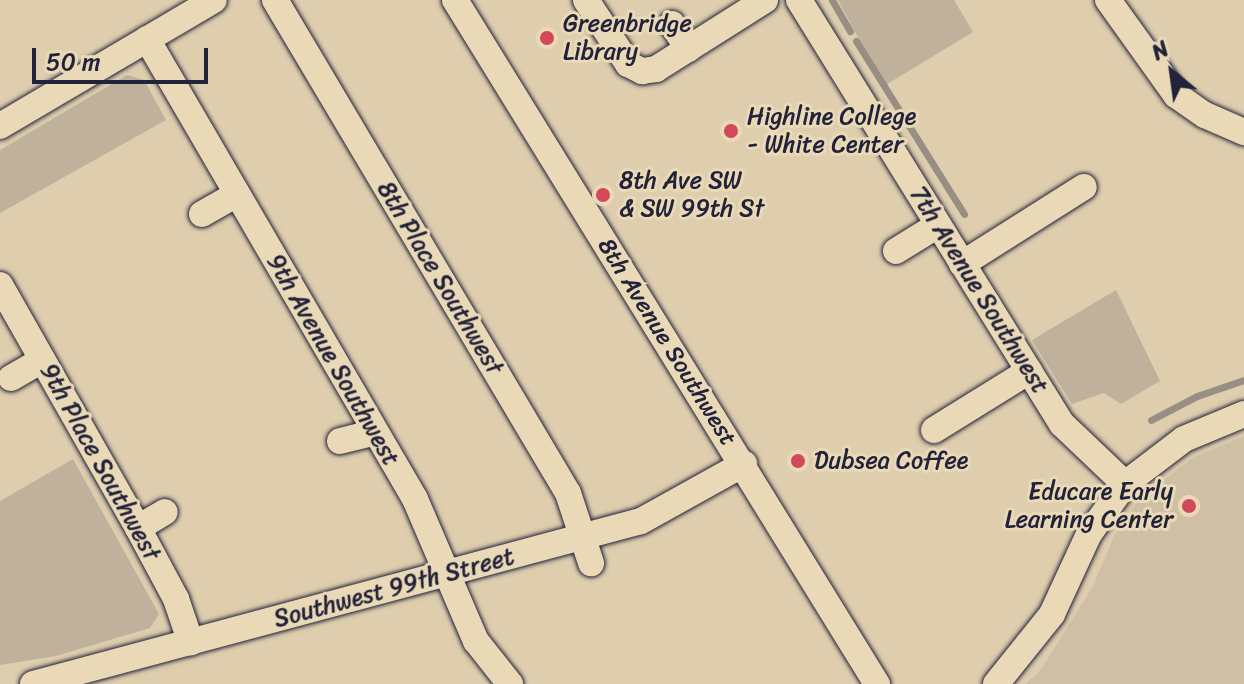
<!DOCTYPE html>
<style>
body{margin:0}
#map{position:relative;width:1244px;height:684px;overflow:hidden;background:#deceae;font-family:Sriracha,sans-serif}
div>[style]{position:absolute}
.built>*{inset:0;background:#cfc0a5}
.green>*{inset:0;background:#bfb19b}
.stream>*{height:7px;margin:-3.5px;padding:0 3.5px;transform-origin:3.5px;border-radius:3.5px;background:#988e83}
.roads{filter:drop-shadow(0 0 2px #22223b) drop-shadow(0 0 2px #22223b)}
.minor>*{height:26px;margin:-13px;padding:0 13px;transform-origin:13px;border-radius:13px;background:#ead9b6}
.dots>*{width:22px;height:22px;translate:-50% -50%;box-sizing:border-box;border:4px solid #ead9b6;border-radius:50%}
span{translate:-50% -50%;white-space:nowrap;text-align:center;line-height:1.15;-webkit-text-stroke:6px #ead9b6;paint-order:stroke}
.poi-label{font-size:24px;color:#22223b}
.left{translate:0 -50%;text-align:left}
.right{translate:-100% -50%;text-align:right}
.street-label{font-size:24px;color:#22223b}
.north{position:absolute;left:1132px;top:32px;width:80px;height:80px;-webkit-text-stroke:6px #ead9b6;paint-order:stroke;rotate:331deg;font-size:22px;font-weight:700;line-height:32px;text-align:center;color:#22223b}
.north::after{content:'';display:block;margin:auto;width:28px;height:36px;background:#22223b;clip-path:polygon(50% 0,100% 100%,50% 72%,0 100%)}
.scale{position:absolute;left:32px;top:48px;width:176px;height:36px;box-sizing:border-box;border:4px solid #22223b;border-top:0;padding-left:10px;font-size:24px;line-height:28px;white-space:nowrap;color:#22223b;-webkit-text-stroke:6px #ead9b6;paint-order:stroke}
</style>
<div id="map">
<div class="built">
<i style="clip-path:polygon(1244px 436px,1244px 684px,1025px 684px,1040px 671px,1093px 586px,1114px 536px,1139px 499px,1194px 457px)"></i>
</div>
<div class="green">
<i style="clip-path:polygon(838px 0,954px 0,973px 32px,884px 86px)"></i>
<i style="clip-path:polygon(127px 75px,144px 80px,166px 120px,0 213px,0 150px)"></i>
<i style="clip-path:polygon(1116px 290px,1160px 381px,1121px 404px,1104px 393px,1072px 404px,1032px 340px)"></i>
<i style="clip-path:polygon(73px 459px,159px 614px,150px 628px,56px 656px,0 665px,0 501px)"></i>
</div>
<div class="stream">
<i style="left:832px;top:0;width:36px;rotate:60deg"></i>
<i style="left:856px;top:41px;width:204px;rotate:58deg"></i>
<i style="left:1151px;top:420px;width:52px;rotate:-27.6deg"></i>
<i style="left:1197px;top:396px;width:50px;rotate:-18.8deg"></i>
</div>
<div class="roads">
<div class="minor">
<i style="left:275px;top:0;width:573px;rotate:59.28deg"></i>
<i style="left:568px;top:493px;width:74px;rotate:71.8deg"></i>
<i style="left:455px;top:0;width:804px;rotate:58.33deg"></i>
<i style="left:586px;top:0;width:77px;rotate:56.7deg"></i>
<i style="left:628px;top:64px;width:16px;rotate:27deg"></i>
<i style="left:642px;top:71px;width:14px;rotate:-8deg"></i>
<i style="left:656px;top:69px;width:129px;rotate:-32.3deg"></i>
<i style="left:799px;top:0;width:499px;rotate:58.2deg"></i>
<i style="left:1062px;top:424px;width:87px;rotate:43.6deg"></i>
<i style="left:1108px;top:0;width:117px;rotate:54.4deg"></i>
<i style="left:1176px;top:95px;width:35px;rotate:35deg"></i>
<i style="left:1205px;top:115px;width:43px;rotate:23.6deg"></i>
<i style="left:672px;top:24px;width:30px;rotate:57deg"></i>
<i style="left:147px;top:39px;width:532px;rotate:59.77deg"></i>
<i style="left:415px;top:499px;width:155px;rotate:66.8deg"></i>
<i style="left:476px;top:641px;width:55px;rotate:51.7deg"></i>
<i style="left:0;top:126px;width:248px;rotate:-30.5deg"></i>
<i style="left:202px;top:214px;width:40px;rotate:-29.7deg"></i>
<i style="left:896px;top:251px;width:49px;rotate:-31.8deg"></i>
<i style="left:962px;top:264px;width:144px;rotate:-32.3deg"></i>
<i style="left:0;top:285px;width:279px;rotate:60.4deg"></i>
<i style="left:138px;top:528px;width:81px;rotate:61.8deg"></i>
<i style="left:176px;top:599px;width:46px;rotate:71.2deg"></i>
<i style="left:11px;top:378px;width:36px;rotate:-30deg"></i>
<i style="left:934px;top:430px;width:112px;rotate:-31.8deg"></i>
<i style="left:340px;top:441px;width:36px;rotate:-14deg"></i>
<i style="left:138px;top:528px;width:31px;rotate:-31deg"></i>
<i style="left:33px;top:684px;width:629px;rotate:-15.01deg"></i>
<i style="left:641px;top:521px;width:118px;rotate:-29deg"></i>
<i style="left:996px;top:684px;width:90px;rotate:-51.3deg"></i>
<i style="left:1052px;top:614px;width:88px;rotate:-65.2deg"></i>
<i style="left:1089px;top:534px;width:62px;rotate:-54.2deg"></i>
<i style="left:1125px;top:484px;width:74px;rotate:-37.3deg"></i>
<i style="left:1184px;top:439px;width:65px;rotate:-22.6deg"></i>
</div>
</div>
<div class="dots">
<i style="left:547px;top:38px;background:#d1495b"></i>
<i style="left:731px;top:131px;background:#d1495b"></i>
<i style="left:603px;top:195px;background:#d1495b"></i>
<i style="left:798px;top:461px;background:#d1495b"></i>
<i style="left:1189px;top:506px;background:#d1495b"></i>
</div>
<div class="poi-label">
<span class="left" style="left:563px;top:38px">Greenbridge<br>Library</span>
<span class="left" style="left:747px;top:131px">Highline College<br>- White Center</span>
<span class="left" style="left:619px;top:195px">8th Ave SW<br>&amp; SW 99th St</span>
<span class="left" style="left:814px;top:461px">Dubsea Coffee</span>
<span class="right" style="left:1173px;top:506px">Educare Early<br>Learning Center</span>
</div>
<div class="street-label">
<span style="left:440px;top:278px;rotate:59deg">8th Place Southwest</span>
<span style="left:979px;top:290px;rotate:58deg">7th Avenue Southwest</span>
<span style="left:667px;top:342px;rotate:58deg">8th Avenue Southwest</span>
<span style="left:333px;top:360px;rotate:60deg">9th Avenue Southwest</span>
<span style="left:100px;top:462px;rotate:61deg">9th Place Southwest</span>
<span style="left:394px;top:588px;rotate:-15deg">Southwest 99th Street</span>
</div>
<div class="north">N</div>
<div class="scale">50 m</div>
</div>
